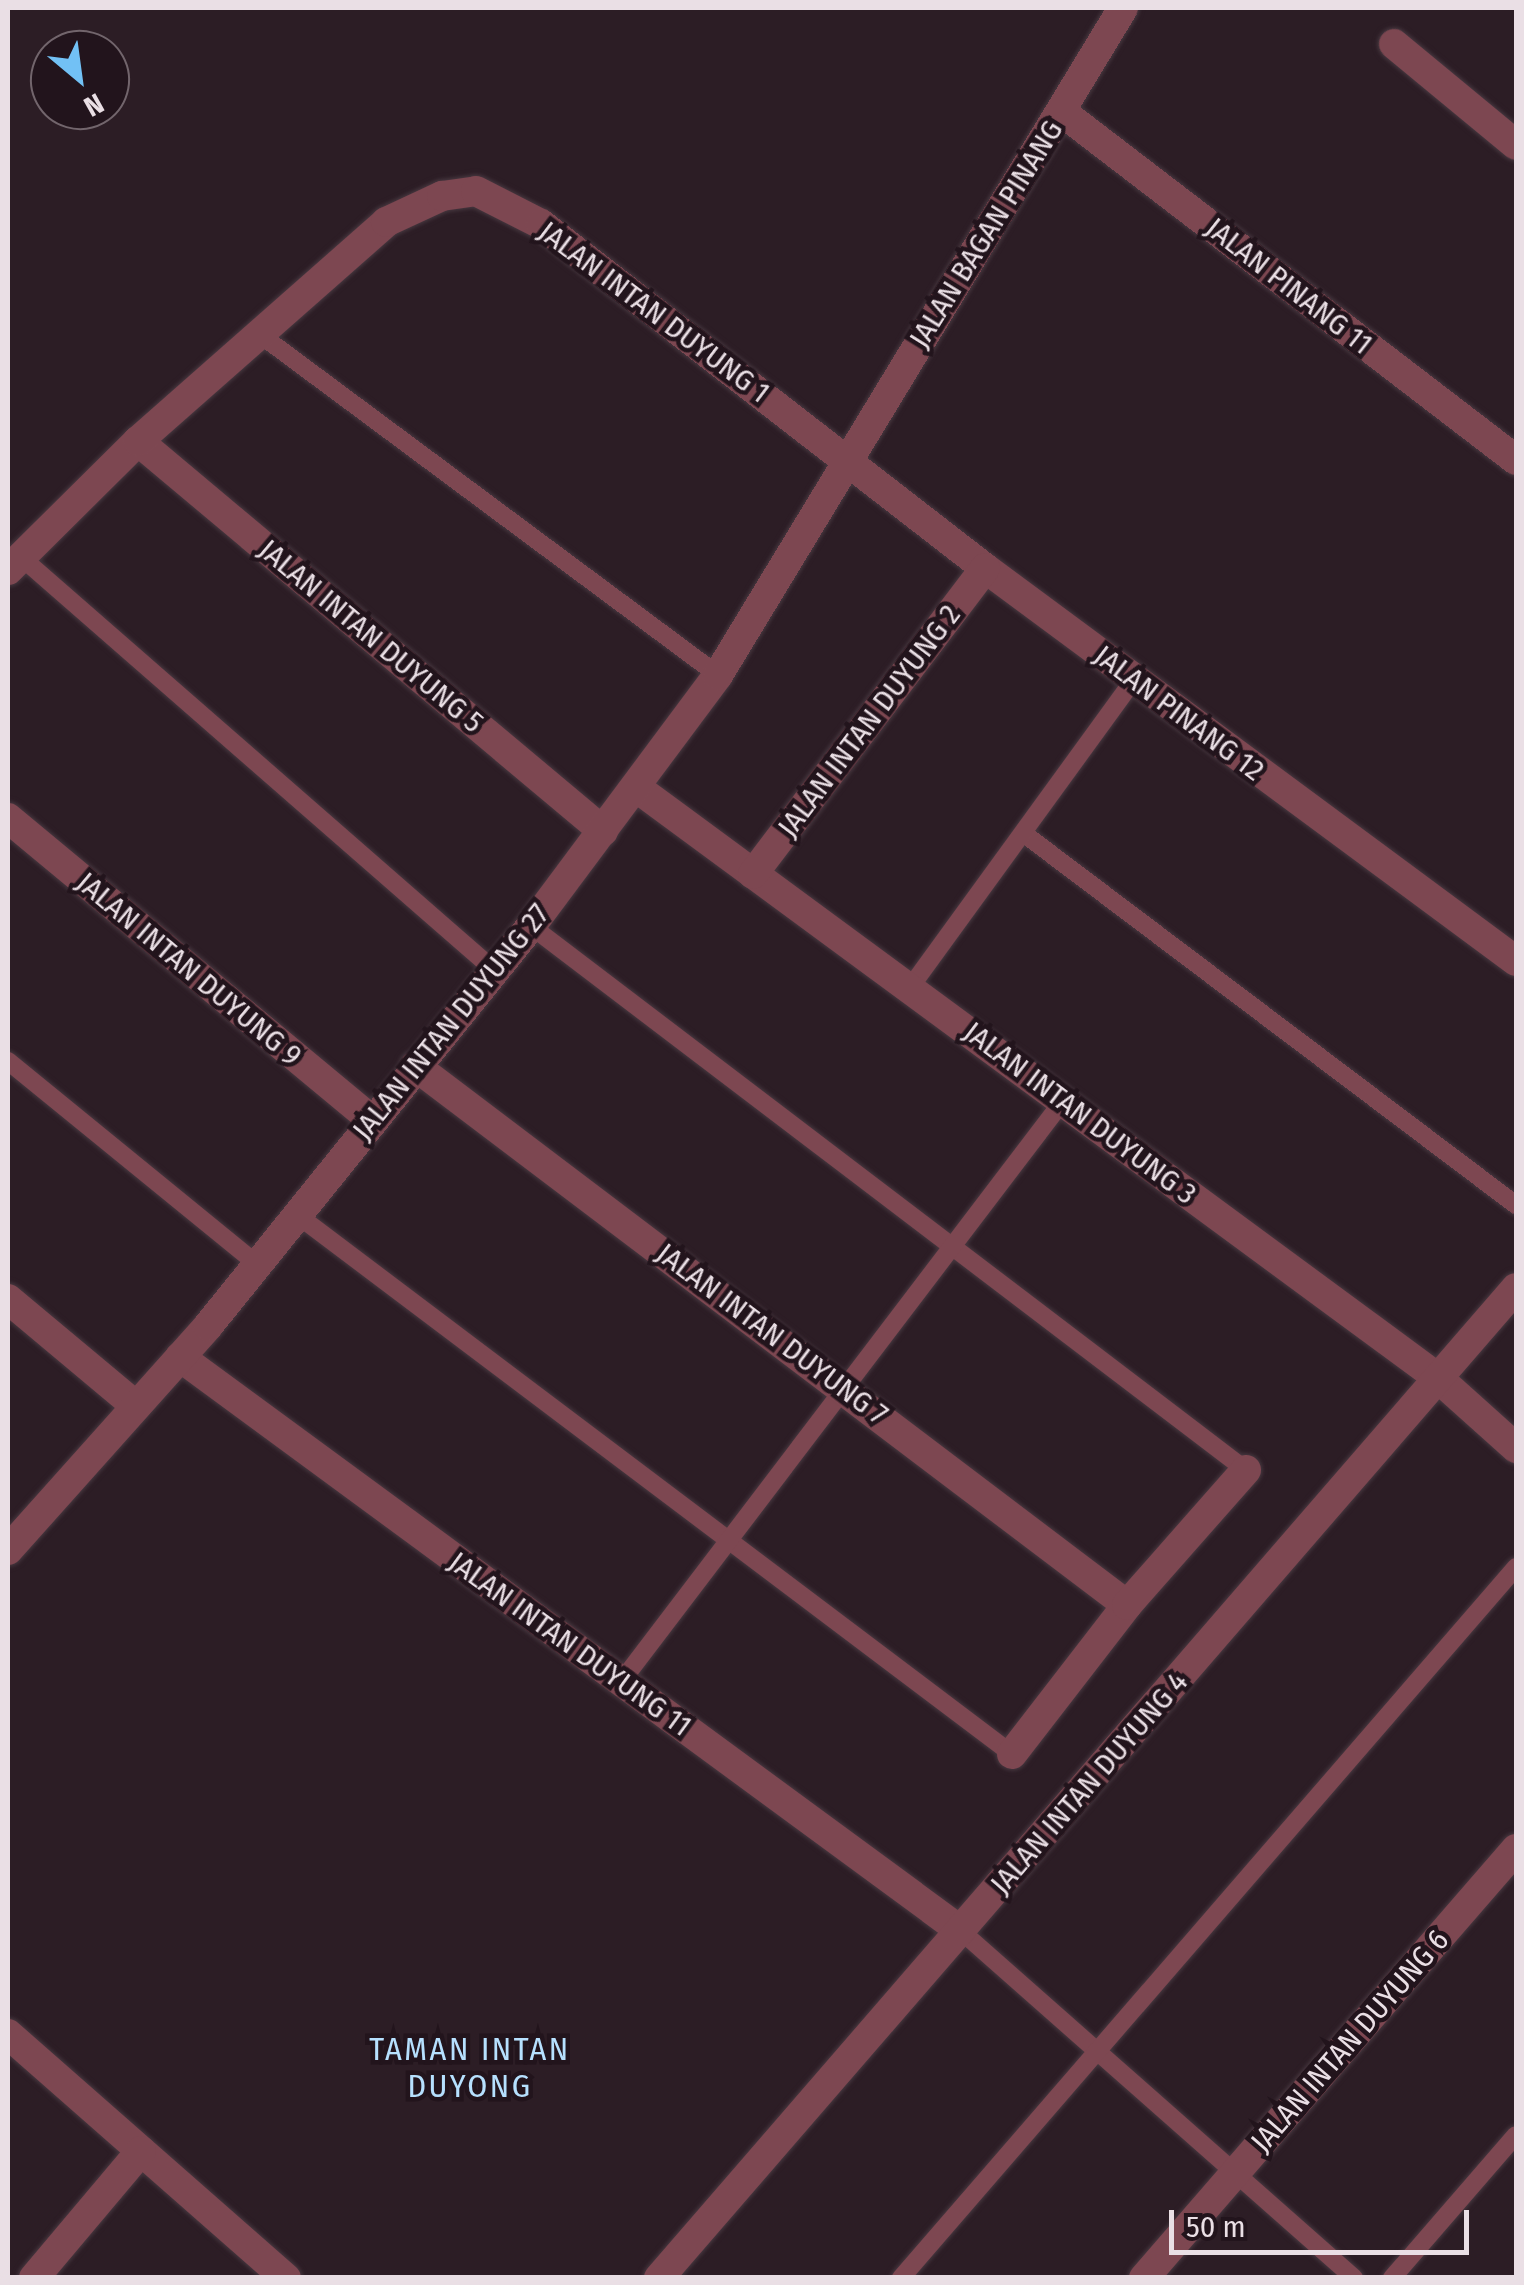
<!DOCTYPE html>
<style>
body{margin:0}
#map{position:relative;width:1524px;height:2285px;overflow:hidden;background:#2c1d25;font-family:"Fira Sans Condensed",sans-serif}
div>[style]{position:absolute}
.roads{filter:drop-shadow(0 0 2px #473840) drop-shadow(0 0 2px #473840)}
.lane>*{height:18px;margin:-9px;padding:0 9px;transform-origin:9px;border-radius:9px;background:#7d4751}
.street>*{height:30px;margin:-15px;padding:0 15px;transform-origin:15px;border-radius:15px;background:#7d4751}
span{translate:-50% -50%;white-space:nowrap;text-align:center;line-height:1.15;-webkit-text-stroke:9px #22141c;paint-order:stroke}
.street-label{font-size:30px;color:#eadfe5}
.neighbourhood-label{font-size:32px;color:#b6e0fe;letter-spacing:2.5px}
.frame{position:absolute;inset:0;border:10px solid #eadfe5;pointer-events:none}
.north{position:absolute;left:30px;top:30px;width:100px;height:100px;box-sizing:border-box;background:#22141c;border:2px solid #72656c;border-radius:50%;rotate:151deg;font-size:28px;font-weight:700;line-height:40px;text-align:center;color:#eadfe5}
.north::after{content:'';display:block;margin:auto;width:35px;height:45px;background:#72c1f5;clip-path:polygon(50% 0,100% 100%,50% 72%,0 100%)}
.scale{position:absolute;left:1169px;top:2210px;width:300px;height:45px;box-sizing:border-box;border:5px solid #eadfe5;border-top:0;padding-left:12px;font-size:30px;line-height:35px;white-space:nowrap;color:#eadfe5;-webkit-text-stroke:8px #22141c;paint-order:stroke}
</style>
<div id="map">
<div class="roads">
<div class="lane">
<i style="left:258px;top:333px;width:573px;rotate:36.63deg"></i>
<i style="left:21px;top:557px;width:628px;rotate:41.13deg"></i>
<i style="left:1023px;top:833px;width:618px;rotate:37.04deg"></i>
<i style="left:531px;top:926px;width:898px;rotate:37.27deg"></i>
<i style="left:912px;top:985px;width:377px;rotate:-54deg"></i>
<i style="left:8px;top:1061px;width:321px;rotate:39.2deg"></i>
<i style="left:296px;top:1214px;width:897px;rotate:37.02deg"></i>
<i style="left:621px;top:1682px;width:729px;rotate:-52.75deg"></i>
<i style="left:961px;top:1931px;width:524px;rotate:41.44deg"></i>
<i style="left:901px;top:2278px;width:940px;rotate:-49.14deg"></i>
<i style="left:1392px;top:2278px;width:189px;rotate:-49.1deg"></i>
</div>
<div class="street">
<i style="left:1394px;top:44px;width:158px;rotate:39.6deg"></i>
<i style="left:1062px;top:112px;width:572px;rotate:37.47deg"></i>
<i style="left:138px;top:441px;width:607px;rotate:39.99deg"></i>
<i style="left:8px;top:570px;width:183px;rotate:-44.8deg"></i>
<i style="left:138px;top:441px;width:331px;rotate:-41.4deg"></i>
<i style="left:386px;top:222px;width:62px;rotate:-24.9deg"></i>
<i style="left:442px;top:196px;width:34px;rotate:-8deg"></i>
<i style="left:476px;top:191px;width:73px;rotate:26.9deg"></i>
<i style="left:541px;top:224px;width:562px;rotate:37.77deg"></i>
<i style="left:985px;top:568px;width:661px;rotate:36.51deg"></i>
<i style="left:637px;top:788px;width:995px;rotate:36.37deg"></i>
<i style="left:1438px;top:1378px;width:105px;rotate:41.9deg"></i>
<i style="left:8px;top:818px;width:472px;rotate:39.7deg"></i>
<i style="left:753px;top:874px;width:384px;rotate:-52.8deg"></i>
<i style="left:415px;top:1066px;width:893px;rotate:37.13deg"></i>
<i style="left:8px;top:1299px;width:167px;rotate:39.9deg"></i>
<i style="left:180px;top:1357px;width:969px;rotate:36.31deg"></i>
<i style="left:8px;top:1550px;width:300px;rotate:-48.2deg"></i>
<i style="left:208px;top:1326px;width:514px;rotate:-51.08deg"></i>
<i style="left:531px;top:926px;width:313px;rotate:-53.3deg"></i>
<i style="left:718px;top:675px;width:780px;rotate:-58.73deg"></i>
<i style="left:1012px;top:1754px;width:188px;rotate:-52.3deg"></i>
<i style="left:1127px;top:1605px;width:180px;rotate:-48.6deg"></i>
<i style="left:8px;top:2034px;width:370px;rotate:41.3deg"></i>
<i style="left:34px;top:2278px;width:166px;rotate:-49.9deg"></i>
<i style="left:659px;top:2278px;width:1309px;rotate:-49.12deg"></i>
<i style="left:1144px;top:2278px;width:568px;rotate:-49.07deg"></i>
</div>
</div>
<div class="street-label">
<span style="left:986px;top:234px;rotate:-58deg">JALAN BAGAN PINANG</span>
<span style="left:1289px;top:286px;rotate:38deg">JALAN PINANG 11</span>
<span style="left:654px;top:312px;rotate:37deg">JALAN INTAN DUYUNG 1</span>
<span style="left:371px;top:636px;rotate:40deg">JALAN INTAN DUYUNG 5</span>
<span style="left:1179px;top:713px;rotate:37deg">JALAN PINANG 12</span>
<span style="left:869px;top:721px;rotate:-53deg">JALAN INTAN DUYUNG 2</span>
<span style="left:189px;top:969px;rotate:40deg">JALAN INTAN DUYUNG 9</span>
<span style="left:451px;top:1022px;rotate:-51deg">JALAN INTAN DUYUNG 27</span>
<span style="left:1080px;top:1113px;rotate:37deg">JALAN INTAN DUYUNG 3</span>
<span style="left:772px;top:1334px;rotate:37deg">JALAN INTAN DUYUNG 7</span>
<span style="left:570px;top:1644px;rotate:36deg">JALAN INTAN DUYUNG 11</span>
<span style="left:1089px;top:1783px;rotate:-49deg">JALAN INTAN DUYUNG 4</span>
<span style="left:1350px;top:2041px;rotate:-49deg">JALAN INTAN DUYUNG 6</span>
</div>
<div class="neighbourhood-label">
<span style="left:470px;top:2068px">TAMAN INTAN<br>DUYONG</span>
</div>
<div class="frame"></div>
<div class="north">N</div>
<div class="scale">50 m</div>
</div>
